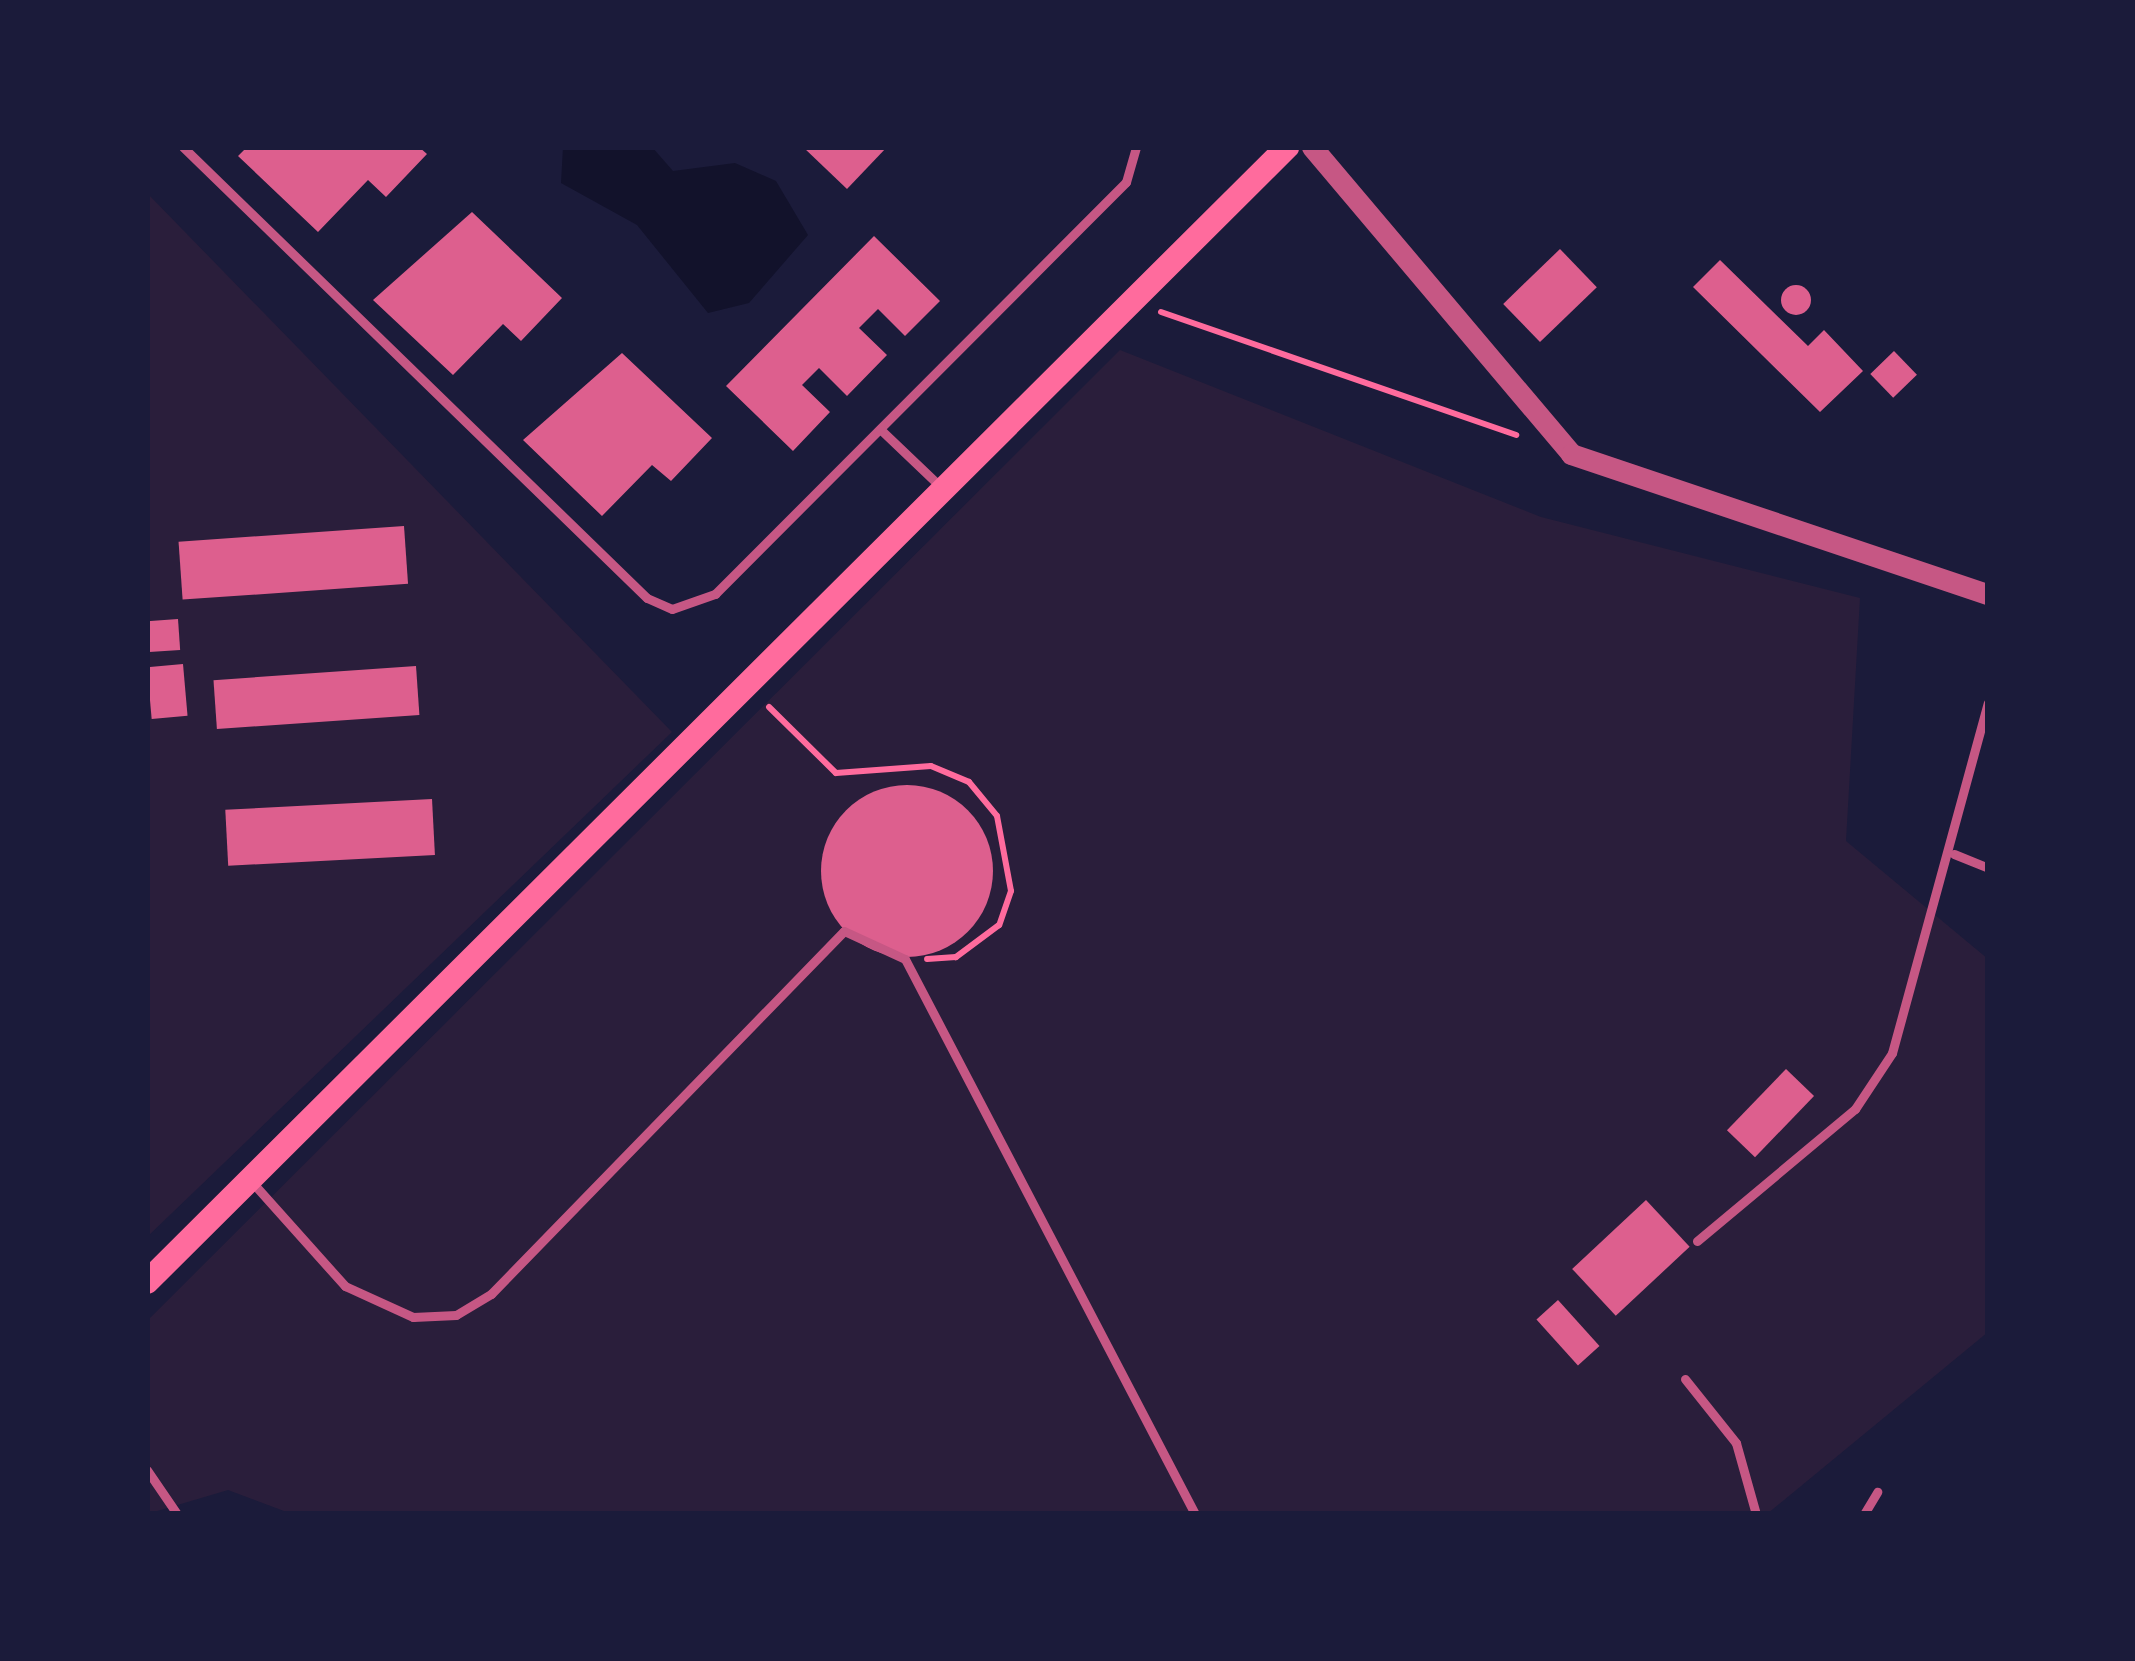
<!DOCTYPE html>
<style>
body{margin:0}
#map{position:relative;width:2135px;height:1661px;overflow:hidden;background:#1b1b3a;font-family:"Fira Sans Condensed",sans-serif}
div>[style]{position:absolute}
.green>*{inset:0;background:#2a1e3b}
.water>*{inset:0;background:#12122b}
.building>*{inset:0;background:#dd5f8e;transform-origin:0 0}
.round{border-radius:50%}
.path>*{height:6px;margin:-3px;padding:0 3px;transform-origin:3px;border-radius:3px;background:#ff6b9d}
.service>*{height:9px;margin:-4.5px;padding:0 4.5px;transform-origin:4.5px;border-radius:4.5px;background:#c65784}
.tertiary>*{height:21px;margin:-10.5px;padding:0 10.5px;transform-origin:10.5px;border-radius:10.5px;background:#c65784}
.secondary>*{height:24px;margin:-12px;padding:0 12px;transform-origin:12px;border-radius:12px;background:#ff6b9d}
span{translate:-50% -50%;white-space:nowrap;text-align:center;line-height:1.15;-webkit-text-stroke:9px #1b1b3a;paint-order:stroke}
.frame{position:absolute;inset:0;border:150px solid #1b1b3a;pointer-events:none}
</style>
<div id="map">
<div class="green">
<i style="clip-path:polygon(147px 193px,672px 732px,147px 1237px)"></i>
<i style="clip-path:polygon(1120px 350px,1541px 517px,1860px 598px,1846px 841px,1988px 959px,1988px 1332px,1767px 1514px,292px 1514px,228px 1490px,147px 1514px,147px 1321px)"></i>
</div>
<div class="water">
<i style="clip-path:polygon(563px 147px,652px 147px,673px 171px,735px 163px,776px 181px,808px 235px,749px 303px,708px 313px,637px 225px,561px 183px)"></i>
</div>
<div class="building">
<i style="clip-path:polygon(247px 147px,419px 147px,427px 154px,386px 197px,368px 180px,318px 232px,238px 156px)"></i>
<i style="clip-path:polygon(803px 147px,887px 147px,847px 189px)"></i>
<i style="clip-path:polygon(472px 212px,562px 298px,521px 341px,503px 324px,453px 375px,373px 300px)"></i>
<i style="clip-path:polygon(874px 236px,940px 301px,905px 336px,878px 309px,859px 328px,887px 355px,847px 396px,819px 368px,802px 385px,830px 412px,793px 451px,726px 386px)"></i>
<i style="left:1560px;top:249px;width:53px;height:79px;rotate:46deg"></i>
<i style="clip-path:polygon(1720px 260px,1808px 346px,1824px 330px,1863px 371px,1820px 412px,1693px 287px)"></i>
<i class="round" style="left:1781px;top:285px;width:30px;height:30px"></i>
<i style="left:1894px;top:351px;width:33px;height:33px;rotate:46deg"></i>
<i style="clip-path:polygon(622px 353px,712px 438px,671px 481px,652px 465px,602px 516px,523px 440px)"></i>
<i style="left:404px;top:526px;width:58px;height:226px;rotate:86deg"></i>
<i style="left:178px;top:619px;width:31px;height:31px;rotate:86deg"></i>
<i style="left:183px;top:664px;width:52px;height:36px;rotate:85deg"></i>
<i style="left:416px;top:666px;width:49px;height:203px;rotate:86deg"></i>
<i class="round" style="left:821px;top:785px;width:172px;height:172px"></i>
<i style="left:432px;top:799px;width:56px;height:207px;rotate:87deg"></i>
<i style="left:1786px;top:1069px;width:39px;height:85px;rotate:44deg"></i>
<i style="left:1646px;top:1200px;width:64px;height:101px;rotate:47deg"></i>
<i style="left:1558px;top:1300px;width:62px;height:29px;rotate:48deg"></i>
</div>
<div class="path">
<i style="left:1161px;top:312px;width:376px;rotate:19.1deg"></i>
<i style="left:769px;top:707px;width:94px;rotate:44.6deg"></i>
<i style="left:836px;top:773px;width:95px;rotate:-4.2deg"></i>
<i style="left:931px;top:766px;width:41px;rotate:22.8deg"></i>
<i style="left:969px;top:782px;width:44px;rotate:50.5deg"></i>
<i style="left:997px;top:816px;width:76px;rotate:79.4deg"></i>
<i style="left:1011px;top:891px;width:36px;rotate:109deg"></i>
<i style="left:999px;top:925px;width:54px;rotate:143.3deg"></i>
<i style="left:956px;top:957px;width:29px;rotate:176deg"></i>
</div>
<div class="service">
<i style="left:183px;top:147px;width:647px;rotate:44.19deg"></i>
<i style="left:647px;top:598px;width:27px;rotate:24deg"></i>
<i style="left:672px;top:609px;width:46px;rotate:-19.2deg"></i>
<i style="left:715px;top:594px;width:582px;rotate:-45.07deg"></i>
<i style="left:1126px;top:182px;width:36px;rotate:-74deg"></i>
<i style="left:880px;top:429px;width:84px;rotate:43.6deg"></i>
<i style="left:1954px;top:854px;width:37px;rotate:22deg"></i>
<i style="left:252px;top:1182px;width:140px;rotate:48.2deg"></i>
<i style="left:345px;top:1286px;width:75px;rotate:24.5deg"></i>
<i style="left:413px;top:1317px;width:43px;rotate:-2.7deg"></i>
<i style="left:456px;top:1315px;width:41px;rotate:-31deg"></i>
<i style="left:491px;top:1294px;width:506px;rotate:-45.8deg"></i>
<i style="left:844px;top:931px;width:67px;rotate:24.7deg"></i>
<i style="left:905px;top:959px;width:626px;rotate:62.41deg"></i>
<i style="left:1697px;top:1241px;width:206px;rotate:-39.9deg"></i>
<i style="left:1855px;top:1109px;width:67px;rotate:-56.5deg"></i>
<i style="left:1892px;top:1053px;width:363px;rotate:-74.7deg"></i>
<i style="left:1685px;top:1379px;width:82px;rotate:51.4deg"></i>
<i style="left:1736px;top:1443px;width:74px;rotate:74.3deg"></i>
<i style="left:147px;top:1470px;width:53px;rotate:55.7deg"></i>
<i style="left:1864px;top:1514px;width:26px;rotate:-59deg"></i>
</div>
<div class="tertiary">
<i style="left:1312px;top:147px;width:402px;rotate:49.8deg"></i>
<i style="left:1571px;top:454px;width:440px;rotate:18.6deg"></i>
</div>
<div class="secondary">
<i style="left:147px;top:1282px;width:1609px;rotate:-44.87deg"></i>
</div>
<div class="frame"></div>
</div>
